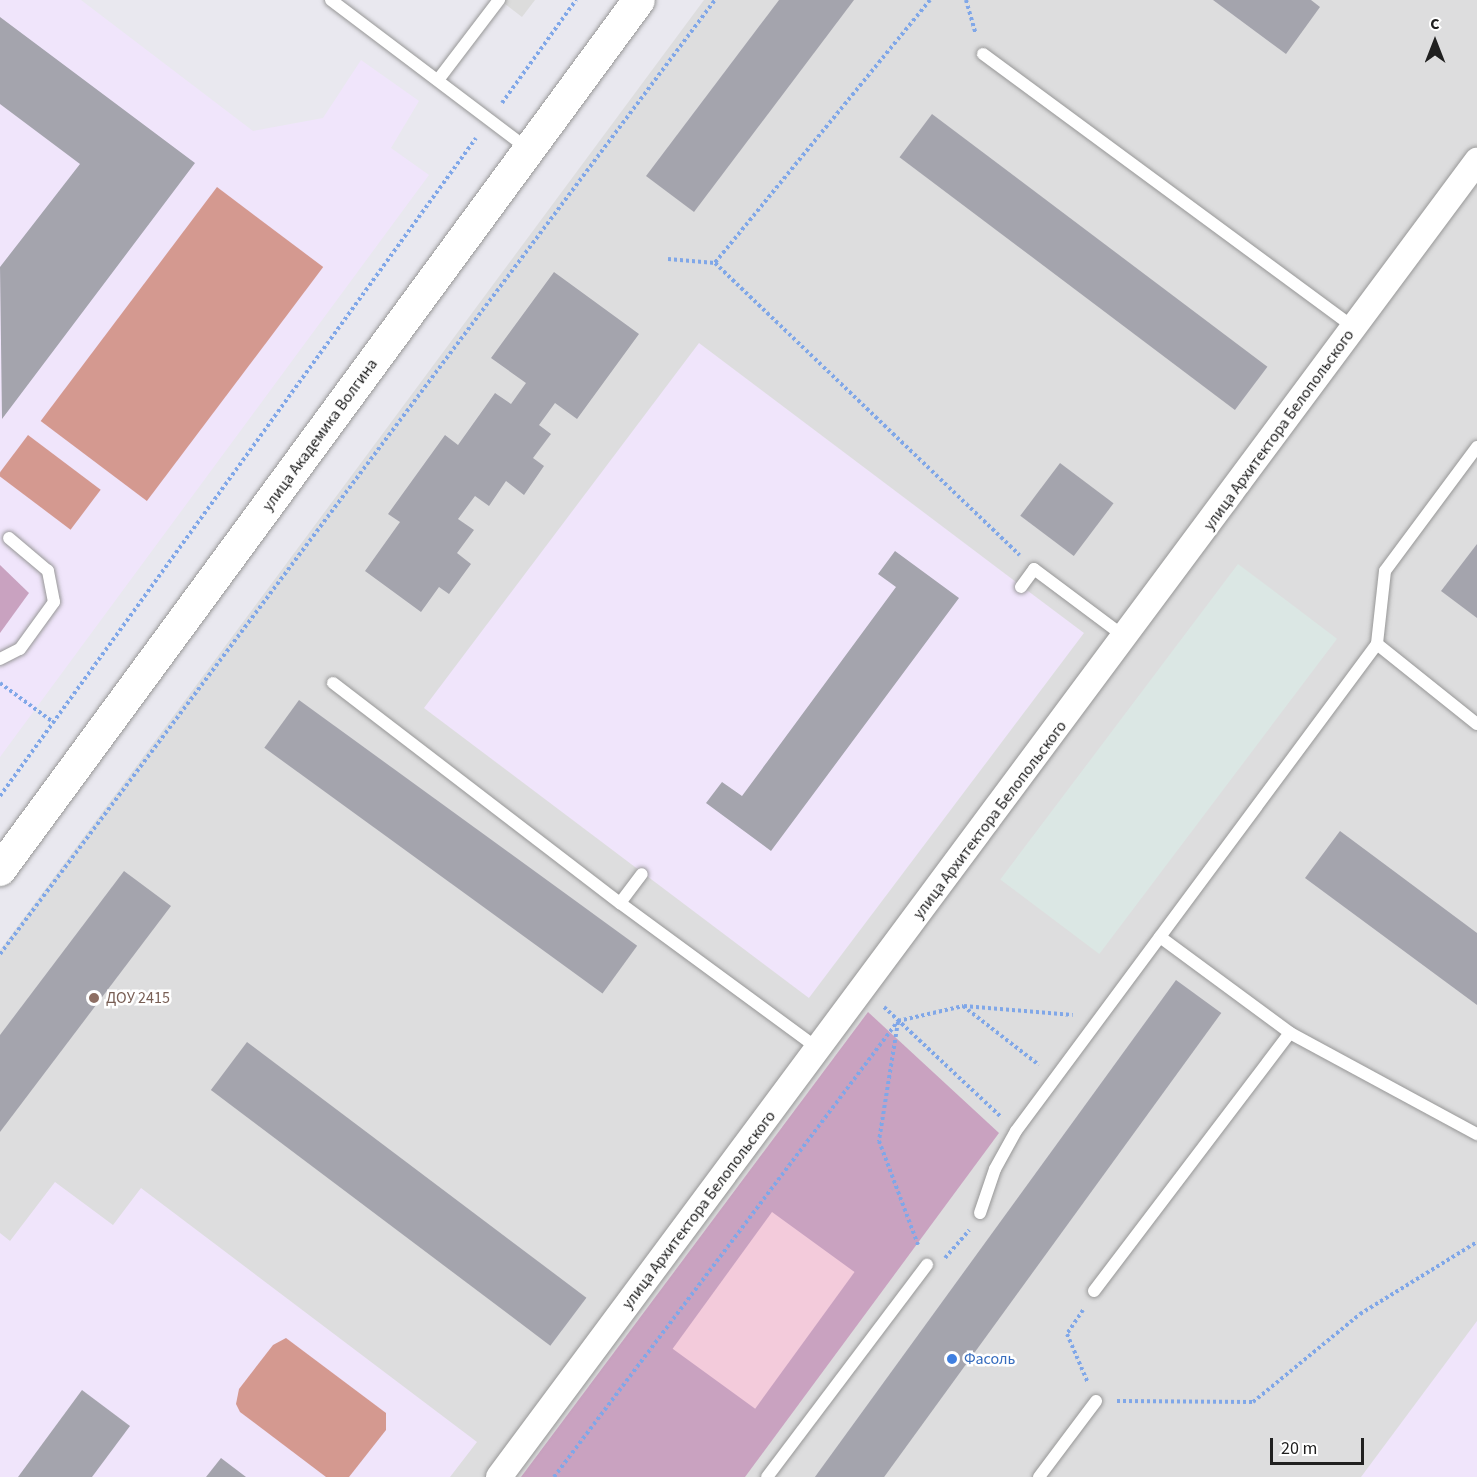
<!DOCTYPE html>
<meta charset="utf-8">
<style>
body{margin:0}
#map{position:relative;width:1477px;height:1477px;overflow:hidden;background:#e9e8ef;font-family:"Source Sans 3",sans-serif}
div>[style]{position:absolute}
.residential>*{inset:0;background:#ddddde}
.industrial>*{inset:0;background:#dbe7e4;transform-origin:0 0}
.education>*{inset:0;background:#f0e5fb;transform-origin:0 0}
.forest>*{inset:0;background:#c9a2c0}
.park>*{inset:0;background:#f3cbdb;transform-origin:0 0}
.pitch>*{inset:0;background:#d49990;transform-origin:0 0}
.parking>*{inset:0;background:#dcdcdc}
.building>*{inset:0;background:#a4a4ad;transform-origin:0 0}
.path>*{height:4px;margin-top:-2px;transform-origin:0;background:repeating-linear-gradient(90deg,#80a7e8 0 3px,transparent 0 6px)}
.roads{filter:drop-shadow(0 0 2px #979797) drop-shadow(0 0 2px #979797)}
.service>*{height:12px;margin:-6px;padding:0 6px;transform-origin:6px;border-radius:6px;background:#fff}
.minor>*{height:26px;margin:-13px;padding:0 13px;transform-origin:13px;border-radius:13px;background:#fff}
.tertiary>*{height:32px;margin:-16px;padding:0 16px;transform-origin:16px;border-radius:16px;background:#fff}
.dots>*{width:16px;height:16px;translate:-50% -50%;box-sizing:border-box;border:3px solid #fff;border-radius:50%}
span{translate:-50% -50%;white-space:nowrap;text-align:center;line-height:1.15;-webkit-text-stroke:5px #fff;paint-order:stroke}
.street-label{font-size:16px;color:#202020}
.education-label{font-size:16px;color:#785e54}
.left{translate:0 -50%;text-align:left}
.shop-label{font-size:16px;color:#366cbe}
.north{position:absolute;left:1405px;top:12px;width:60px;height:60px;-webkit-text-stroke:4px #fff;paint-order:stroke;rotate:0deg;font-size:16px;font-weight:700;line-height:24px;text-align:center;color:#202020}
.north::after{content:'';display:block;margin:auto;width:21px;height:27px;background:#202020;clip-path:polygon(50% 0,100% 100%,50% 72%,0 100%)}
.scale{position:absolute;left:1270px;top:1438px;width:94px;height:27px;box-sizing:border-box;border:3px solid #202020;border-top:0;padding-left:8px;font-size:18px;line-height:21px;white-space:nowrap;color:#202020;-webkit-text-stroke:4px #fff;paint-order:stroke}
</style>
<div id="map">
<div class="residential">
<i style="clip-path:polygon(704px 0,1477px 0,1477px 1477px,0 1477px,0 950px)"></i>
</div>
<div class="industrial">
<i style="left:1238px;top:564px;width:124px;height:395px;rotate:37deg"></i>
</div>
<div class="education">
<i style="clip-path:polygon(0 0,81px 0,253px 131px,323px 118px,361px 60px,419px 101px,391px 148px,429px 175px,0 757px)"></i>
<i style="left:699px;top:343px;width:482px;height:457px;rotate:37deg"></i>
<i style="clip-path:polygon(55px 1182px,113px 1225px,141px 1188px,477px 1442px,450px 1477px,0 1477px,0 1233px,10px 1241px)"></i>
<i style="clip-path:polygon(1477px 1321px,1477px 1477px,1361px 1477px)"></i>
</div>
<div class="forest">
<i style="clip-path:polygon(0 565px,29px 593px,0 633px)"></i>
<i style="clip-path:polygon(868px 1012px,999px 1133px,745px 1477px,521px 1477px)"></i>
</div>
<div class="park">
<i style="left:772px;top:1212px;width:102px;height:169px;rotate:36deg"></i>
</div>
<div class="pitch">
<i style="left:217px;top:187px;width:133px;height:293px;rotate:37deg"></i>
<i style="left:28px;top:435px;width:91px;height:50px;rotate:37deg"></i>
<i style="clip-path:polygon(286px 1338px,386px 1413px,386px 1430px,349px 1477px,326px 1477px,240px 1412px,236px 1404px,239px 1389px,273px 1345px)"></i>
</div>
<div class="parking">
<i style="clip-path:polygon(500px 0,535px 0,522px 17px)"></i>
</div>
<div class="building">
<i style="clip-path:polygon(779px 0,854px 0,694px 212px,646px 176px)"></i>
<i style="clip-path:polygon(1213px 0,1311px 0,1320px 7px,1286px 54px)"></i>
<i style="clip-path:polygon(0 17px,195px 163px,2px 419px,0 267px,80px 164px,0 104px)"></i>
<i style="left:932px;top:114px;width:420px;height:54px;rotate:37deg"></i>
<i style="clip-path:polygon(554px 272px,639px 334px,577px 419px,555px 403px,539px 425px,551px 434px,533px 458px,544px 466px,524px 495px,506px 481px,489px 506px,475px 496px,458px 519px,474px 530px,457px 553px,471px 564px,449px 594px,439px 587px,421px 612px,365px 571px,400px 522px,388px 514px,445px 435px,458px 445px,495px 393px,511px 404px,526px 383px,491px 358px)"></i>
<i style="left:1060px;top:463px;width:67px;height:66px;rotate:37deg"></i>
<i style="clip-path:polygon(1477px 544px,1477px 618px,1441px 591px)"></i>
<i style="clip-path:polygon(895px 551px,959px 598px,771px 851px,706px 803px,722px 782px,742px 796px,896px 587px,878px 574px)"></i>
<i style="left:299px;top:700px;width:418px;height:59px;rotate:36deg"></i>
<i style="clip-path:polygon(1340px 831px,1477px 933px,1477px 1005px,1305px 878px)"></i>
<i style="clip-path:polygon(124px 871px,171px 906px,0 1132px,0 1035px)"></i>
<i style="left:1176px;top:980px;width:56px;height:617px;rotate:36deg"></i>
<i style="left:247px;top:1042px;width:425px;height:60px;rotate:37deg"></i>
<i style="clip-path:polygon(82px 1390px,130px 1426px,92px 1477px,18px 1477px)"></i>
<i style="clip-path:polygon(221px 1458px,246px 1477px,206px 1477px)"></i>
</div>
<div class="path">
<i style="left:930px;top:0;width:340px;rotate:129.3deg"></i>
<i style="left:715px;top:263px;width:422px;rotate:43.8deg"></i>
<i style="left:966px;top:0;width:35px;rotate:74deg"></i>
<i style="left:502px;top:103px;width:127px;rotate:-54.3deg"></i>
<i style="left:668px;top:259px;width:47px;rotate:4.9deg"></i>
<i style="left:0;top:683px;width:66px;rotate:36.3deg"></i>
<i style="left:0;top:796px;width:812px;rotate:-54.12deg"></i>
<i style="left:0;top:954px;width:1192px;rotate:-53.15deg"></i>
<i style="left:964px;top:1006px;width:109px;rotate:4.7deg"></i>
<i style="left:884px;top:1007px;width:161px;rotate:43.2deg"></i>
<i style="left:898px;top:1022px;width:121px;rotate:99.1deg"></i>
<i style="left:879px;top:1141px;width:111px;rotate:69.4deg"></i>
<i style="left:945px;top:1258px;width:37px;rotate:-49deg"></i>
<i style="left:1083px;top:1310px;width:29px;rotate:124deg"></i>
<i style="left:1067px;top:1334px;width:53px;rotate:66.8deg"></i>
<i style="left:1117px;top:1401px;width:136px;rotate:0.4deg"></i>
<i style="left:1253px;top:1402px;width:139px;rotate:-39.4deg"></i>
<i style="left:1360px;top:1314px;width:137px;rotate:-31.6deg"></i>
<i style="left:554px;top:1477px;width:571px;rotate:-52.97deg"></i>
<i style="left:898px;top:1021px;width:67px;rotate:-13deg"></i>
<i style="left:963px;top:1006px;width:96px;rotate:37.8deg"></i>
</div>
<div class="roads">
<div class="service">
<i style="left:331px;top:0;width:247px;rotate:37.1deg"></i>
<i style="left:983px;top:54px;width:462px;rotate:36.4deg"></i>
<i style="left:438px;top:80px;width:101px;rotate:-52.7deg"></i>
<i style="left:1477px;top:447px;width:154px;rotate:126.6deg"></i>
<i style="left:1385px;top:571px;width:73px;rotate:96.3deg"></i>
<i style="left:1377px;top:644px;width:128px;rotate:38.7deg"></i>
<i style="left:1021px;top:587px;width:22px;rotate:-54deg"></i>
<i style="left:1034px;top:569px;width:114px;rotate:36.8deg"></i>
<i style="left:0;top:659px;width:22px;rotate:-27deg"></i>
<i style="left:20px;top:649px;width:58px;rotate:-54.1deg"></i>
<i style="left:54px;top:602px;width:32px;rotate:-101deg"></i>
<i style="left:48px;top:571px;width:51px;rotate:-139.8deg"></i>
<i style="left:333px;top:683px;width:362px;rotate:37.5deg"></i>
<i style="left:620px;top:903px;width:247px;rotate:36.3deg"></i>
<i style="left:620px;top:903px;width:36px;rotate:-53deg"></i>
<i style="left:1160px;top:937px;width:162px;rotate:36.4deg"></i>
<i style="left:1290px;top:1033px;width:213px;rotate:28.4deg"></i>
<i style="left:980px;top:1213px;width:46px;rotate:-71.2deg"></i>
<i style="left:995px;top:1169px;width:43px;rotate:-61.1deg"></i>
<i style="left:1016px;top:1131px;width:606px;rotate:-53.45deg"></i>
<i style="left:1094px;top:1291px;width:324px;rotate:-52.8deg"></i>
<i style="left:767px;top:1477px;width:266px;rotate:-53deg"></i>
<i style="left:1039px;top:1477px;width:95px;rotate:-53.1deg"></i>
</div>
<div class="minor">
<i style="left:499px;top:1477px;width:1640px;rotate:-53.38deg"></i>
</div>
<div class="tertiary">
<i style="left:0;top:870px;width:1079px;rotate:-53.7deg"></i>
</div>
</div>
<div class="dots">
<i style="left:94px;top:998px;background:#8d6e63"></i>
<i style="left:952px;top:1359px;background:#3f7fe0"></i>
</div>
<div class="street-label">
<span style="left:1279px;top:430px;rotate:-54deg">улица Архитектора Белопольского</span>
<span style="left:320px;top:435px;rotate:-54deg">улица Академика Волгина</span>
<span style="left:990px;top:820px;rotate:-53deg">улица Архитектора Белопольского</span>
<span style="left:699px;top:1210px;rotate:-53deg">улица Архитектора Белопольского</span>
</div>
<div class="education-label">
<span class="left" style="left:106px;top:998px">ДОУ 2415</span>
</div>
<div class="shop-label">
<span class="left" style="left:964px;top:1359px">Фасоль</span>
</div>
<div class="north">С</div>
<div class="scale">20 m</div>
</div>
